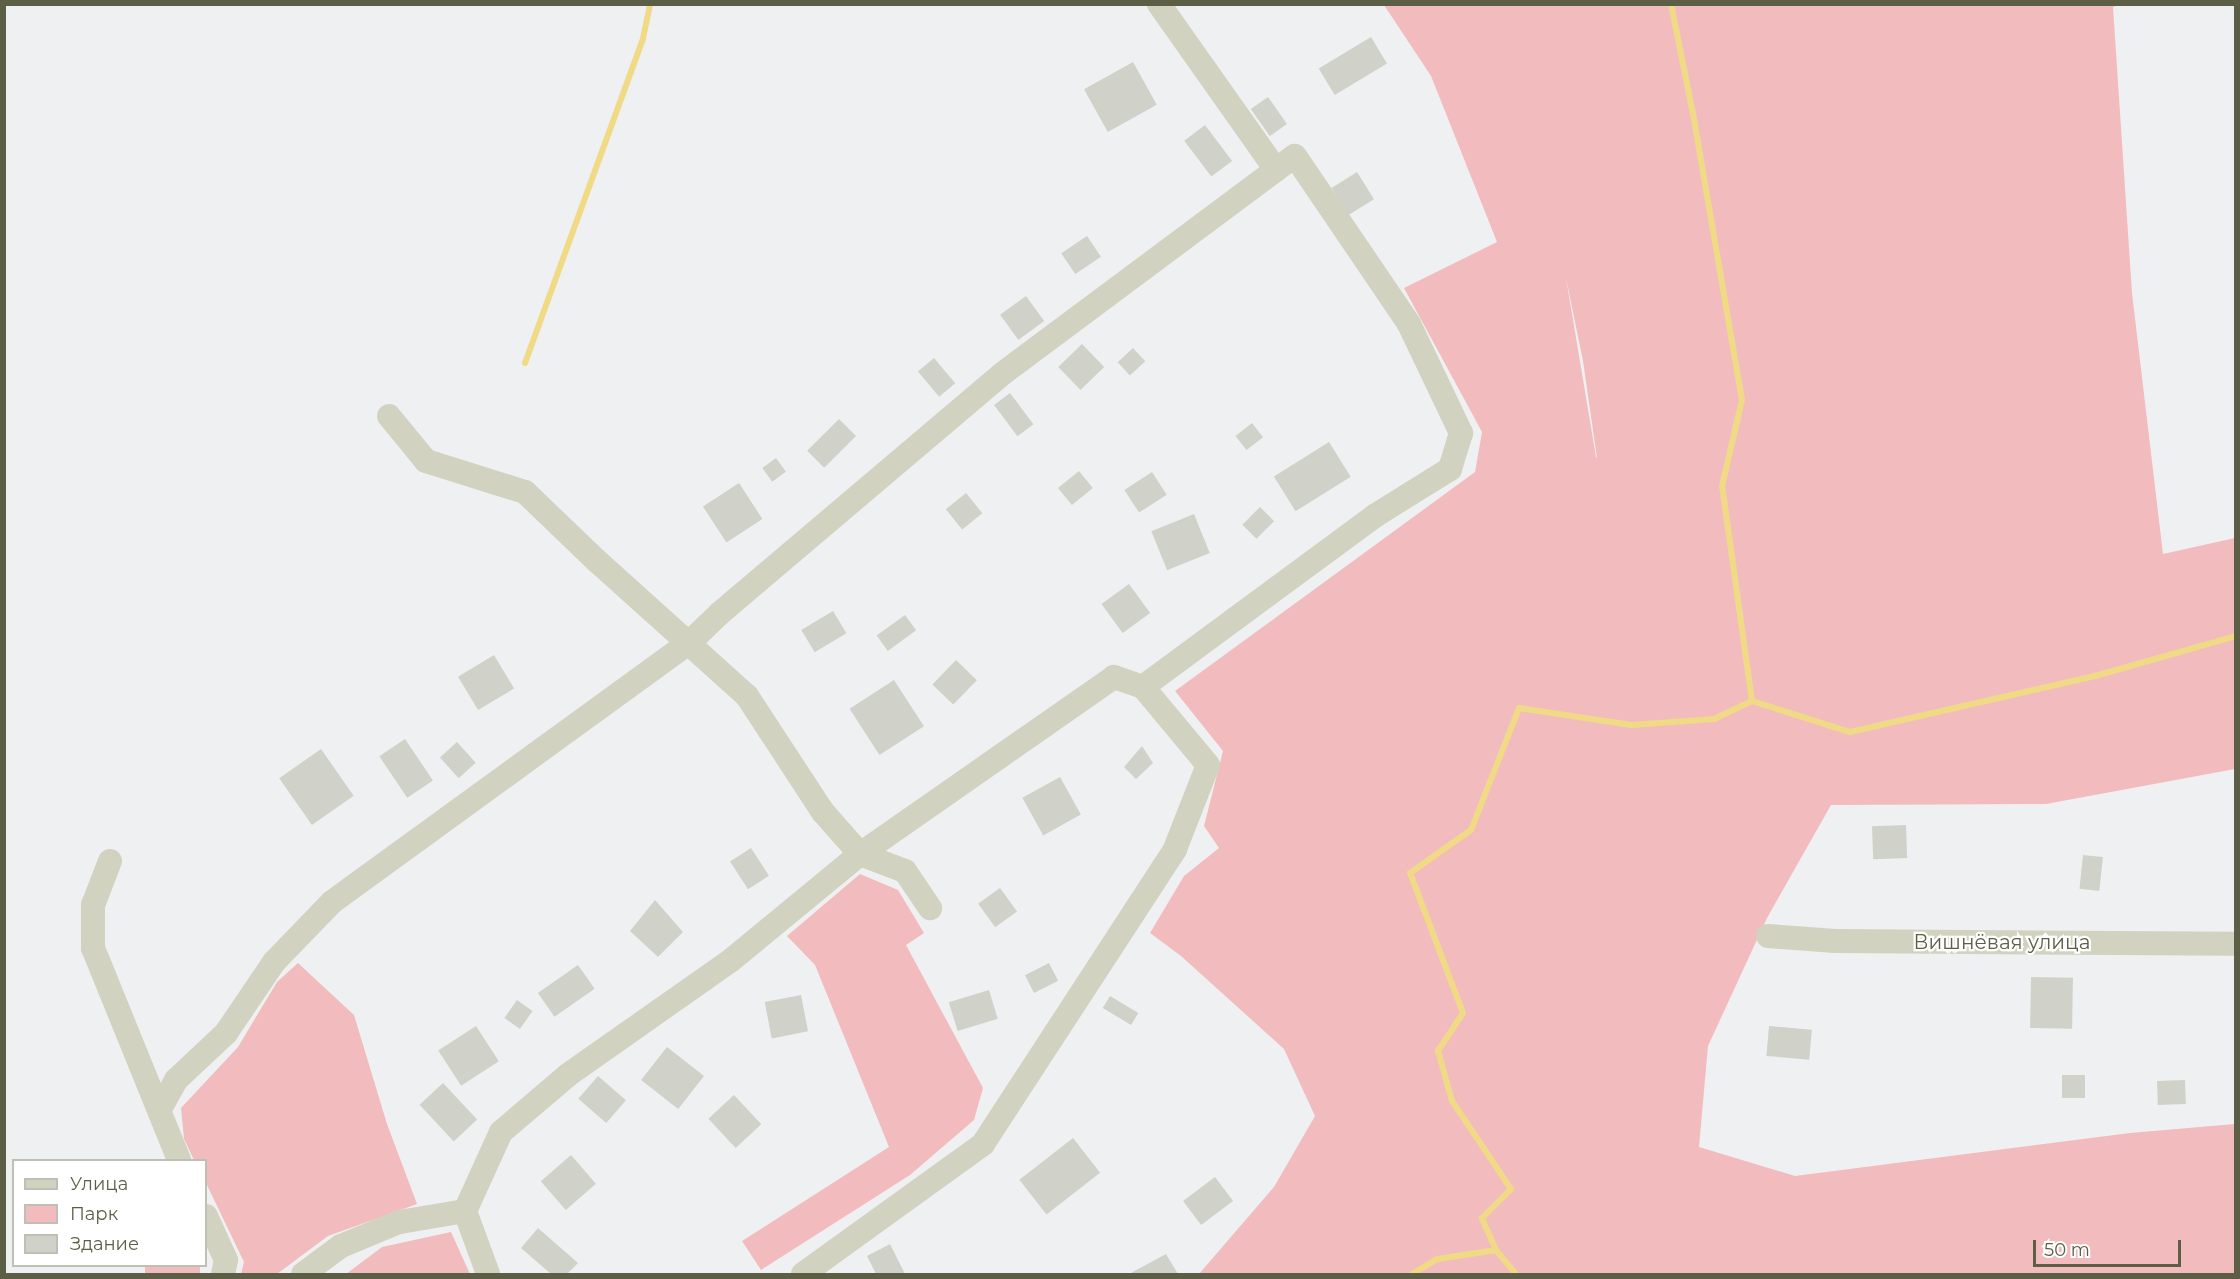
<!DOCTYPE html>
<meta charset="utf-8">
<style>
body{margin:0}
#map{position:relative;width:2240px;height:1279px;overflow:hidden;background:#eff0f2;font-family:Montserrat,sans-serif}
div>[style]{position:absolute}
.green>*{inset:0;background:#f2bcbe;transform-origin:0 0}
.stream>*{height:6px;margin:-3px;padding:0 3px;transform-origin:3px;border-radius:3px;background:#f1da86}
.building>*{inset:0;background:#d0d2c9;transform-origin:0 0}
.minor>*{height:24px;margin:-12px;padding:0 12px;transform-origin:12px;border-radius:12px;background:#d1d2bf}
span{translate:-50% -50%;white-space:nowrap;text-align:center;line-height:1.15;-webkit-text-stroke:4.5px #fff;paint-order:stroke}
.street-label{font-size:20px;color:#5d5e46}
.frame{position:absolute;inset:0;border:6px solid #5d5e46;pointer-events:none}
.legend{position:absolute;left:12px;top:1159px;width:195px;height:108px;box-sizing:border-box;background:#fff;border:2px solid #bebfb5;margin:0;padding:8px 10px;list-style:none;font-size:18px;color:#5d5e46}
.legend li{display:flex;align-items:center;gap:12px;height:30px}
.legend b{width:30px;border:2px solid #bebfb5}
.scale{position:absolute;left:2033px;top:1240px;width:148px;height:27px;box-sizing:border-box;border:3px solid #5d5e46;border-top:0;padding-left:8px;font-size:18px;line-height:21px;white-space:nowrap;color:#5d5e46;-webkit-text-stroke:4px #fff;paint-order:stroke}
</style>
<div id="map">
<div class="green">
<i style="clip-path:polygon(evenodd,1384px 5px,2119px 5px,2113px 7px,2132px 293px,2163px 554px,2235px 538px,2235px 769px,2046px 804px,1831px 805px,1767px 918px,1708px 1046px,1699px 1147px,1795px 1176px,2130px 1133px,2235px 1124px,2235px 1274px,1199px 1274px,1274px 1187px,1315px 1116px,1284px 1049px,1181px 956px,1150px 933px,1184px 876px,1219px 848px,1204px 826px,1223px 751px,1175px 691px,1475px 472px,1482px 432px,1404px 288px,1497px 242px,1431px 76px,1384px 5px,1566px 278px,1583px 361px,1597px 458px,1596px 457px,1566px 278px)"></i>
<i style="clip-path:polygon(860px 874px,898px 890px,924px 933px,906px 945px,983px 1088px,974px 1120px,910px 1175px,761px 1270px,742px 1241px,889px 1147px,815px 965px,787px 936px)"></i>
<i style="clip-path:polygon(298px 963px,354px 1015px,387px 1124px,417px 1204px,328px 1236px,277px 1274px,241px 1274px,244px 1262px,206px 1183px,206px 1160px,194px 1160px,184px 1139px,181px 1108px,238px 1047px,277px 982px)"></i>
<i style="clip-path:polygon(451px 1232px,470px 1274px,346px 1274px,382px 1247px)"></i>
<i style="left:145px;top:1266px;width:55px;height:9px"></i>
</div>
<div class="stream">
<i style="left:525px;top:363px;width:346px;rotate:-70deg"></i>
<i style="left:643px;top:38px;width:35px;rotate:-78deg"></i>
<i style="left:1752px;top:701px;width:103px;rotate:17.6deg"></i>
<i style="left:1850px;top:732px;width:251px;rotate:-12.9deg"></i>
<i style="left:2095px;top:676px;width:147px;rotate:-15.8deg"></i>
<i style="left:1412px;top:1274px;width:29px;rotate:-31deg"></i>
<i style="left:1437px;top:1259px;width:60px;rotate:-8.7deg"></i>
<i style="left:1516px;top:1274px;width:31px;rotate:-130deg"></i>
<i style="left:1496px;top:1250px;width:35px;rotate:-114deg"></i>
<i style="left:1482px;top:1218px;width:41px;rotate:-45deg"></i>
<i style="left:1511px;top:1189px;width:106px;rotate:-123.8deg"></i>
<i style="left:1452px;top:1101px;width:52px;rotate:-105.6deg"></i>
<i style="left:1438px;top:1051px;width:45px;rotate:-56.7deg"></i>
<i style="left:1463px;top:1013px;width:150px;rotate:-110.7deg"></i>
<i style="left:1410px;top:873px;width:75px;rotate:-35.2deg"></i>
<i style="left:1471px;top:830px;width:131px;rotate:-68.5deg"></i>
<i style="left:1519px;top:708px;width:114px;rotate:8.6deg"></i>
<i style="left:1632px;top:725px;width:82px;rotate:-4.2deg"></i>
<i style="left:1714px;top:719px;width:42px;rotate:-25.3deg"></i>
<i style="left:1752px;top:701px;width:217px;rotate:-97.9deg"></i>
<i style="left:1722px;top:486px;width:88px;rotate:-76.9deg"></i>
<i style="left:1742px;top:400px;width:290px;rotate:-99.7deg"></i>
<i style="left:1693px;top:114px;width:112px;rotate:-101.3deg"></i>
</div>
<div class="building">
<i style="left:1371px;top:37px;width:31px;height:61px;rotate:59deg"></i>
<i style="left:1133px;top:62px;width:49px;height:56px;rotate:61deg"></i>
<i style="left:1268px;top:97px;width:33px;height:21px;rotate:55deg"></i>
<i style="left:1205px;top:125px;width:45px;height:26px;rotate:53deg"></i>
<i style="left:1357px;top:172px;width:32px;height:30px;rotate:58deg"></i>
<i style="left:1087px;top:236px;width:25px;height:31px;rotate:56deg"></i>
<i style="left:1026px;top:296px;width:31px;height:32px;rotate:54deg"></i>
<i style="left:1082px;top:344px;width:32px;height:33px;rotate:46deg"></i>
<i style="left:1133px;top:348px;width:18px;height:21px;rotate:47deg"></i>
<i style="left:934px;top:358px;width:33px;height:21px;rotate:50deg"></i>
<i style="left:1010px;top:393px;width:39px;height:20px;rotate:53deg"></i>
<i style="left:839px;top:419px;width:24px;height:45px;rotate:45deg"></i>
<i style="left:1252px;top:423px;width:18px;height:21px;rotate:52deg"></i>
<i style="left:1329px;top:442px;width:41px;height:65px;rotate:58deg"></i>
<i style="left:776px;top:458px;width:17px;height:17px;rotate:54deg"></i>
<i style="left:1079px;top:471px;width:22px;height:27px;rotate:51deg"></i>
<i style="left:1152px;top:472px;width:27px;height:33px;rotate:57deg"></i>
<i style="left:739px;top:483px;width:43px;height:43px;rotate:57deg"></i>
<i style="left:966px;top:493px;width:26px;height:26px;rotate:51deg"></i>
<i style="left:1260px;top:507px;width:20px;height:25px;rotate:45deg"></i>
<i style="left:1194px;top:514px;width:42px;height:46px;rotate:68deg"></i>
<i style="left:1129px;top:584px;width:36px;height:34px;rotate:54deg"></i>
<i style="left:833px;top:611px;width:26px;height:37px;rotate:59deg"></i>
<i style="left:905px;top:615px;width:19px;height:35px;rotate:54deg"></i>
<i style="left:494px;top:655px;width:39px;height:42px;rotate:59deg"></i>
<i style="left:956px;top:660px;width:29px;height:34px;rotate:44deg"></i>
<i style="left:894px;top:680px;width:55px;height:53px;rotate:57deg"></i>
<i style="left:405px;top:739px;width:50px;height:31px;rotate:56deg"></i>
<i style="left:457px;top:742px;width:28px;height:23px;rotate:48deg"></i>
<i style="clip-path:polygon(1142px 746px,1153px 763px,1136px 779px,1124px 767px)"></i>
<i style="left:321px;top:749px;width:57px;height:51px;rotate:55deg"></i>
<i style="left:1060px;top:777px;width:43px;height:43px;rotate:61deg"></i>
<i style="left:1906px;top:825px;width:33px;height:34px;rotate:88deg"></i>
<i style="left:751px;top:848px;width:33px;height:25px;rotate:57deg"></i>
<i style="left:2083px;top:855px;width:20px;height:34px;rotate:6deg"></i>
<i style="left:1000px;top:888px;width:29px;height:27px;rotate:54deg"></i>
<i style="clip-path:polygon(655px 900px,683px 932px,658px 957px,630px 931px)"></i>
<i style="left:1049px;top:963px;width:20px;height:27px;rotate:63deg"></i>
<i style="left:578px;top:965px;width:29px;height:49px;rotate:55deg"></i>
<i style="left:2031px;top:977px;width:42px;height:51px;rotate:1deg"></i>
<i style="left:989px;top:990px;width:30px;height:42px;rotate:73deg"></i>
<i style="left:801px;top:995px;width:37px;height:37px;rotate:79deg"></i>
<i style="left:1110px;top:996px;width:33px;height:14px;rotate:31deg"></i>
<i style="left:517px;top:1000px;width:19px;height:22px;rotate:35deg"></i>
<i style="left:476px;top:1026px;width:42px;height:45px;rotate:57deg"></i>
<i style="left:1769px;top:1026px;width:43px;height:30px;rotate:5deg"></i>
<i style="left:667px;top:1047px;width:47px;height:42px;rotate:38deg"></i>
<i style="left:2062px;top:1075px;width:23px;height:23px"></i>
<i style="left:598px;top:1076px;width:37px;height:30px;rotate:41deg"></i>
<i style="left:2185px;top:1080px;width:24px;height:28px;rotate:88deg"></i>
<i style="left:443px;top:1083px;width:50px;height:32px;rotate:47deg"></i>
<i style="left:734px;top:1095px;width:40px;height:35px;rotate:47deg"></i>
<i style="left:1073px;top:1138px;width:44px;height:68px;rotate:52deg"></i>
<i style="left:571px;top:1155px;width:38px;height:40px;rotate:49deg"></i>
<i style="left:1215px;top:1177px;width:30px;height:40px;rotate:53deg"></i>
<i style="clip-path:polygon(538px 1228px,578px 1263px,567px 1274px,551px 1274px,521px 1248px)"></i>
<i style="clip-path:polygon(890px 1244px,905px 1274px,876px 1274px,867px 1256px)"></i>
<i style="clip-path:polygon(1166px 1254px,1178px 1274px,1129px 1274px)"></i>
</div>
<div class="minor">
<i style="left:1159px;top:4px;width:203px;rotate:54.8deg"></i>
<i style="left:389px;top:416px;width:58px;rotate:50.6deg"></i>
<i style="left:426px;top:461px;width:104px;rotate:17.4deg"></i>
<i style="left:525px;top:492px;width:100px;rotate:43.8deg"></i>
<i style="left:597px;top:561px;width:202px;rotate:42deg"></i>
<i style="left:747px;top:696px;width:139px;rotate:56.8deg"></i>
<i style="left:823px;top:812px;width:56px;rotate:48.6deg"></i>
<i style="left:860px;top:854px;width:48px;rotate:20.7deg"></i>
<i style="left:905px;top:871px;width:45px;rotate:56deg"></i>
<i style="left:110px;top:861px;width:47px;rotate:111.1deg"></i>
<i style="left:93px;top:905px;width:43px;rotate:90deg"></i>
<i style="left:93px;top:948px;width:229px;rotate:67.9deg"></i>
<i style="left:1768px;top:936px;width:67px;rotate:4.3deg"></i>
<i style="left:1835px;top:941px;width:401px;rotate:0.4deg"></i>
<i style="left:160px;top:1109px;width:33px;rotate:-61deg"></i>
<i style="left:176px;top:1080px;width:69px;rotate:-43.2deg"></i>
<i style="left:226px;top:1033px;width:86px;rotate:-55.9deg"></i>
<i style="left:274px;top:962px;width:83px;rotate:-46deg"></i>
<i style="left:332px;top:902px;width:441px;rotate:-36deg"></i>
<i style="left:689px;top:643px;width:42px;rotate:-44deg"></i>
<i style="left:719px;top:614px;width:371px;rotate:-40.3deg"></i>
<i style="left:1002px;top:374px;width:365px;rotate:-36.7deg"></i>
<i style="left:1295px;top:156px;width:203px;rotate:55.8deg"></i>
<i style="left:1409px;top:324px;width:121px;rotate:64.5deg"></i>
<i style="left:1461px;top:433px;width:38px;rotate:107deg"></i>
<i style="left:1450px;top:469px;width:87px;rotate:148.1deg"></i>
<i style="left:1376px;top:515px;width:290px;rotate:143.6deg"></i>
<i style="left:1143px;top:687px;width:31px;rotate:-161deg"></i>
<i style="left:1114px;top:677px;width:310px;rotate:145.1deg"></i>
<i style="left:860px;top:854px;width:168px;rotate:140.5deg"></i>
<i style="left:730px;top:961px;width:198px;rotate:144.9deg"></i>
<i style="left:568px;top:1075px;width:88px;rotate:139.6deg"></i>
<i style="left:501px;top:1132px;width:87px;rotate:114.5deg"></i>
<i style="left:465px;top:1211px;width:67px;rotate:170.5deg"></i>
<i style="left:399px;top:1222px;width:63px;rotate:157.5deg"></i>
<i style="left:341px;top:1246px;width:47px;rotate:143.6deg"></i>
<i style="left:465px;top:1211px;width:67px;rotate:69.9deg"></i>
<i style="left:206px;top:1216px;width:48px;rotate:65.6deg"></i>
<i style="left:226px;top:1260px;width:14px;rotate:102deg"></i>
<i style="left:803px;top:1274px;width:222px;rotate:-35.8deg"></i>
<i style="left:983px;top:1144px;width:352px;rotate:-56.9deg"></i>
<i style="left:1175px;top:849px;width:90px;rotate:-68.6deg"></i>
<i style="left:1208px;top:765px;width:102px;rotate:-129.8deg"></i>
</div>
<div class="street-label">
<span style="left:2002px;top:942px">Вишнёвая улица</span>
</div>
<div class="frame"></div>
<ul class="legend">
<li><b style="height:8px;background:#d1d2bf"></b>Улица</li>
<li><b style="height:16px;background:#f2bcbe"></b>Парк</li>
<li><b style="height:16px;background:#d0d2c9"></b>Здание</li>
</ul>
<div class="scale">50 m</div>
</div>
